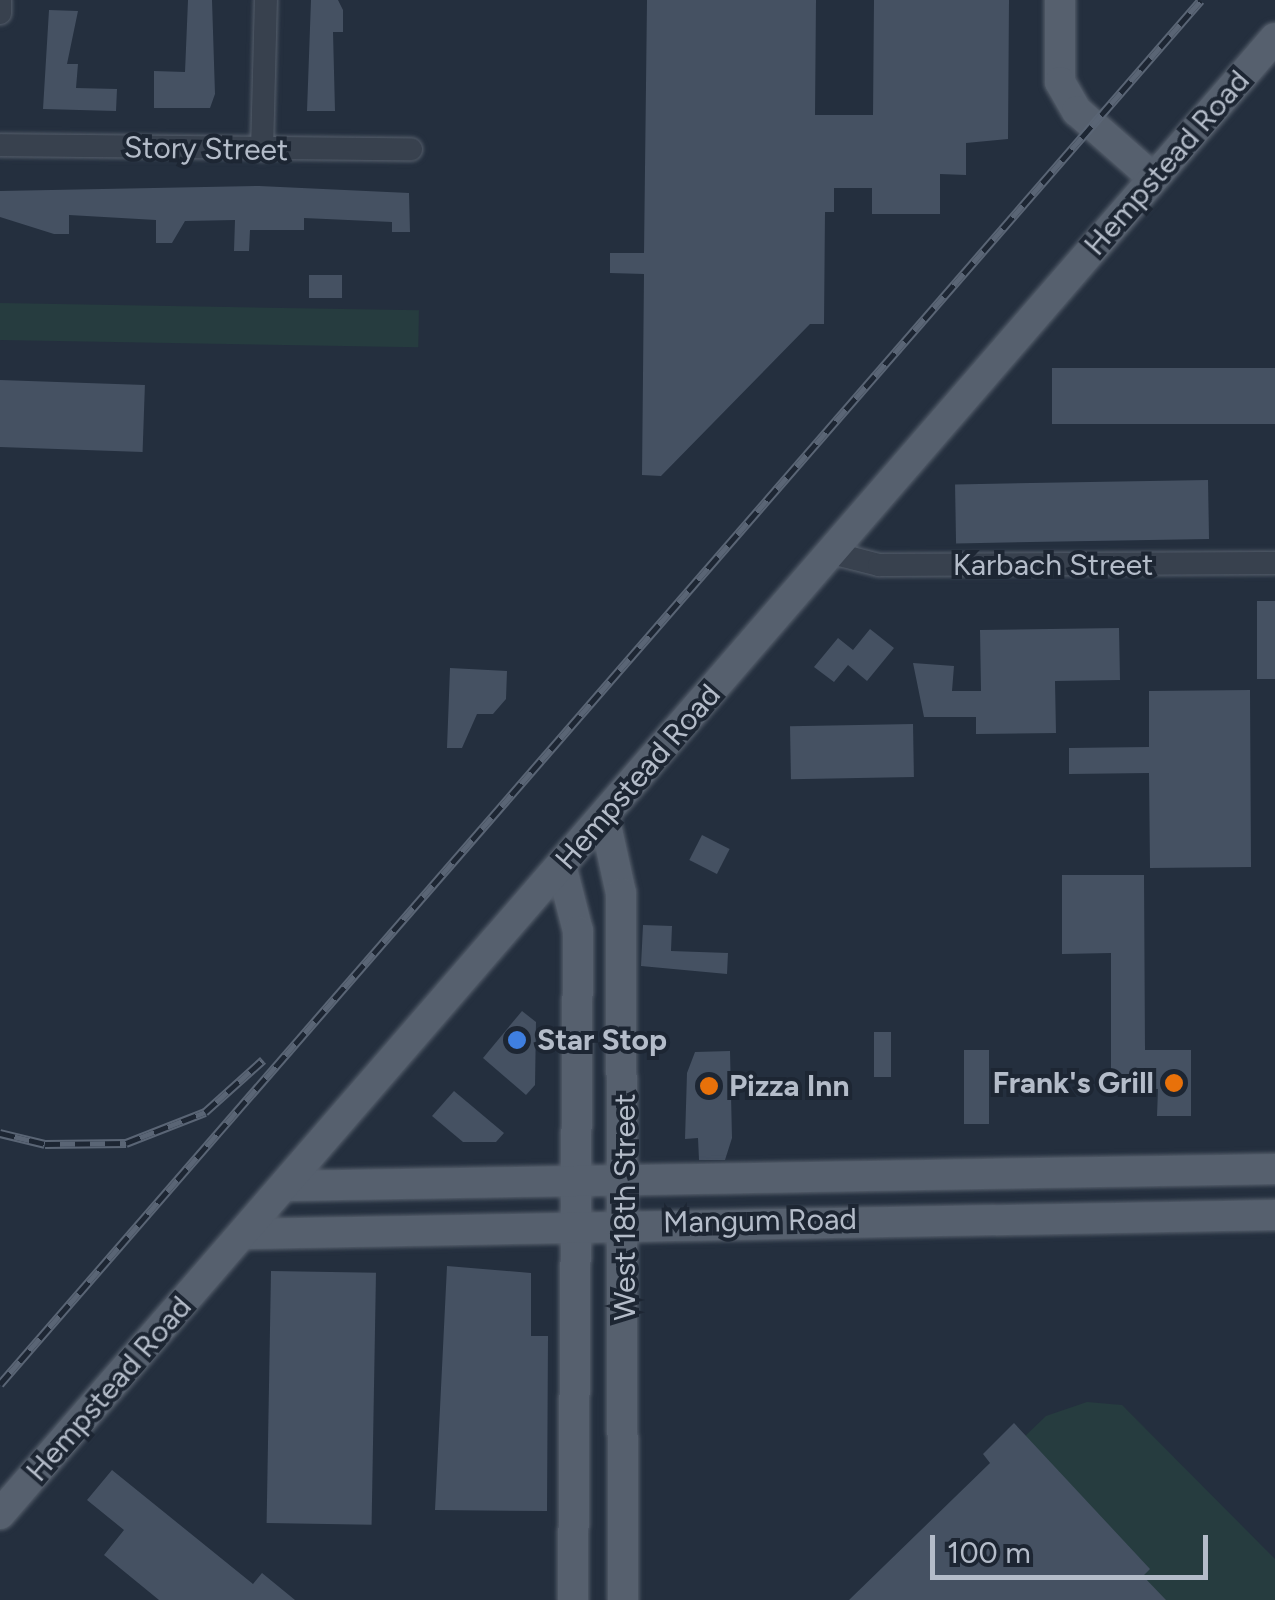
<!DOCTYPE html>
<style>
body{margin:0}
#map{position:relative;width:1275px;height:1600px;overflow:hidden;background:#242f3e;font-family:Figtree,sans-serif}
div>[style]{position:absolute}
.green>*{inset:0;background:#263c3f;transform-origin:0 0}
.building>*{inset:0;background:#455162;transform-origin:0 0}
.roads{filter:drop-shadow(0 0 2px #565f6c) drop-shadow(0 0 2px #565f6c)}
.minor>*{height:22px;margin:-11px;padding:0 11px;transform-origin:11px;border-radius:11px;background:#38414e}
.major>*{height:30px;margin:-15px;padding:0 15px;transform-origin:15px;border-radius:15px;background:#56606e}
.rail>*{height:9px;margin-top:-4.5px;transform-origin:0;background:repeating-linear-gradient(90deg,#1d2633 0 15px,#5a6575 0 30px);box-sizing:border-box;border-block:2px solid #5a6575}
.dots>*{width:28px;height:28px;translate:-50% -50%;box-sizing:border-box;border:5px solid #1d2633;border-radius:50%}
span{translate:-50% -50%;white-space:nowrap;text-align:center;line-height:1.15;-webkit-text-stroke:8px #1d2633;paint-order:stroke}
.street-label{font-size:30px;color:#b4bcc9}
.poi-label{font-size:30px;color:#b4bcc9;font-weight:700}
.left{translate:0 -50%;text-align:left}
.right{translate:-100% -50%;text-align:right}
.scale{position:absolute;left:930px;top:1535px;width:278px;height:45px;box-sizing:border-box;border:5px solid #b4bcc9;border-top:0;padding-left:12px;font-size:30px;line-height:35px;white-space:nowrap;color:#b4bcc9;-webkit-text-stroke:8px #1d2633;paint-order:stroke}
</style>
<div id="map">
<div class="green">
<i style="left:0;top:303px;width:419px;height:37px;rotate:1deg"></i>
<i style="clip-path:polygon(1087px 1402px,1122px 1405px,1275px 1559px,1275px 1600px,854px 1600px,1046px 1416px)"></i>
</div>
<div class="building">
<i style="clip-path:polygon(188px 0,212px 0,215px 94px,210px 108px,154px 108px,154px 71px,185px 72px)"></i>
<i style="clip-path:polygon(311px 0,338px 0,343px 10px,343px 32px,333px 32px,335px 111px,307px 111px)"></i>
<i style="clip-path:polygon(647px 0,816px 0,815px 115px,873px 115px,874px 0,1009px 0,1008px 139px,966px 143px,966px 175px,940px 174px,940px 214px,872px 214px,872px 188px,834px 188px,834px 212px,825px 212px,824px 324px,810px 324px,661px 476px,642px 475px,644px 274px,610px 273px,610px 253px,644px 253px)"></i>
<i style="clip-path:polygon(49px 10px,78px 11px,67px 64px,78px 64px,76px 88px,117px 89px,116px 111px,43px 109px)"></i>
<i style="clip-path:polygon(259px 186px,409px 193px,410px 232px,392px 232px,392px 222px,304px 218px,304px 230px,250px 230px,249px 251px,234px 251px,235px 220px,185px 221px,172px 243px,156px 243px,156px 220px,69px 215px,69px 234px,54px 234px,0 217px,0 191px)"></i>
<i style="left:309px;top:275px;width:33px;height:23px"></i>
<i style="left:1275px;top:368px;width:56px;height:223px;rotate:90deg"></i>
<i style="left:0;top:380px;width:145px;height:67px;rotate:2deg"></i>
<i style="left:1208px;top:480px;width:59px;height:253px;rotate:89deg"></i>
<i style="left:1257px;top:601px;width:18px;height:78px"></i>
<i style="clip-path:polygon(1119px 628px,1120px 680px,1055px 681px,1056px 733px,976px 734px,976px 717px,924px 717px,913px 663px,954px 666px,952px 691px,981px 691px,980px 630px)"></i>
<i style="clip-path:polygon(870px 629px,894px 648px,867px 681px,848px 665px,834px 682px,814px 667px,838px 638px,853px 650px)"></i>
<i style="clip-path:polygon(450px 668px,507px 671px,506px 699px,493px 714px,477px 714px,462px 748px,447px 748px)"></i>
<i style="clip-path:polygon(1250px 690px,1251px 867px,1150px 868px,1149px 773px,1069px 774px,1069px 748px,1149px 747px,1149px 691px)"></i>
<i style="left:913px;top:724px;width:53px;height:123px;rotate:89deg"></i>
<i style="left:702px;top:835px;width:31px;height:28px;rotate:27deg"></i>
<i style="clip-path:polygon(1062px 875px,1144px 875px,1145px 1050px,1191px 1050px,1191px 1116px,1157px 1116px,1158px 1089px,1111px 1089px,1111px 953px,1062px 954px)"></i>
<i style="clip-path:polygon(643px 925px,672px 926px,671px 951px,728px 953px,727px 974px,641px 966px)"></i>
<i style="clip-path:polygon(522px 1011px,536px 1022px,535px 1085px,526px 1095px,483px 1058px)"></i>
<i style="left:874px;top:1032px;width:17px;height:45px"></i>
<i style="left:964px;top:1050px;width:25px;height:74px"></i>
<i style="clip-path:polygon(730px 1051px,732px 1138px,725px 1160px,699px 1160px,698px 1138px,685px 1139px,687px 1073px,695px 1052px)"></i>
<i style="clip-path:polygon(454px 1091px,504px 1133px,496px 1142px,463px 1142px,432px 1116px)"></i>
<i style="clip-path:polygon(447px 1266px,531px 1273px,531px 1336px,548px 1336px,547px 1511px,435px 1510px)"></i>
<i style="left:271px;top:1271px;width:105px;height:252px;rotate:1deg"></i>
<i style="clip-path:polygon(1014px 1423px,1150px 1569px,1143px 1576px,1166px 1600px,849px 1600px,990px 1463px,983px 1454px)"></i>
<i style="clip-path:polygon(112px 1470px,253px 1584px,262px 1573px,295px 1600px,159px 1600px,104px 1555px,124px 1530px,87px 1500px)"></i>
</div>
<div class="roads">
<div class="minor">
<i style="left:0;top:13px;width:13px;rotate:-90deg"></i>
<i style="left:0;top:145px;width:411px;rotate:0.6deg"></i>
<i style="left:262px;top:150px;width:150px;rotate:-88.5deg"></i>
<i style="left:832px;top:553px;width:49px;rotate:14.3deg"></i>
<i style="left:879px;top:565px;width:396px;rotate:-0.3deg"></i>
</div>
<div class="major">
<i style="left:1060px;top:0;width:82px;rotate:90deg"></i>
<i style="left:1060px;top:82px;width:34px;rotate:60deg"></i>
<i style="left:1077px;top:111px;width:101px;rotate:41.4deg"></i>
<i style="left:604px;top:816px;width:79px;rotate:77.6deg"></i>
<i style="left:621px;top:893px;width:707px;rotate:89.84deg"></i>
<i style="left:561px;top:865px;width:68px;rotate:75.6deg"></i>
<i style="left:578px;top:931px;width:669px;rotate:90.43deg"></i>
<i style="left:285px;top:1186px;width:990px;rotate:-0.98deg"></i>
<i style="left:245px;top:1234px;width:1030px;rotate:-1.06deg"></i>
<i style="left:0;top:1514px;width:1950px;rotate:-49.18deg"></i>
</div>
</div>
<div class="rail">
<i style="left:0;top:1133px;width:46px;rotate:13.7deg"></i>
<i style="left:45px;top:1144px;width:81px;rotate:-0.7deg"></i>
<i style="left:126px;top:1143px;width:85px;rotate:-21.4deg"></i>
<i style="left:205px;top:1112px;width:78px;rotate:-41.9deg"></i>
<i style="left:0;top:1384px;width:1832px;rotate:-49.05deg"></i>
</div>
<div class="dots">
<i style="left:517px;top:1040px;background:#3f7fe0"></i>
<i style="left:1174px;top:1083px;background:#e8710a"></i>
<i style="left:709px;top:1086px;background:#e8710a"></i>
</div>
<div class="street-label">
<span style="left:206px;top:149px;rotate:1deg">Story Street</span>
<span style="left:1167px;top:163px;rotate:-49deg">Hempstead Road</span>
<span style="left:1053px;top:565px">Karbach Street</span>
<span style="left:638px;top:777px;rotate:-49deg">Hempstead Road</span>
<span style="left:625px;top:1207px;rotate:-90deg">West 18th Street</span>
<span style="left:760px;top:1221px;rotate:-1deg">Mangum Road</span>
<span style="left:109px;top:1389px;rotate:-49deg">Hempstead Road</span>
</div>
<div class="poi-label">
<span class="left" style="left:537px;top:1040px">Star Stop</span>
<span class="right" style="left:1154px;top:1083px">Frank's Grill</span>
<span class="left" style="left:729px;top:1086px">Pizza Inn</span>
</div>
<div class="scale">100 m</div>
</div>
